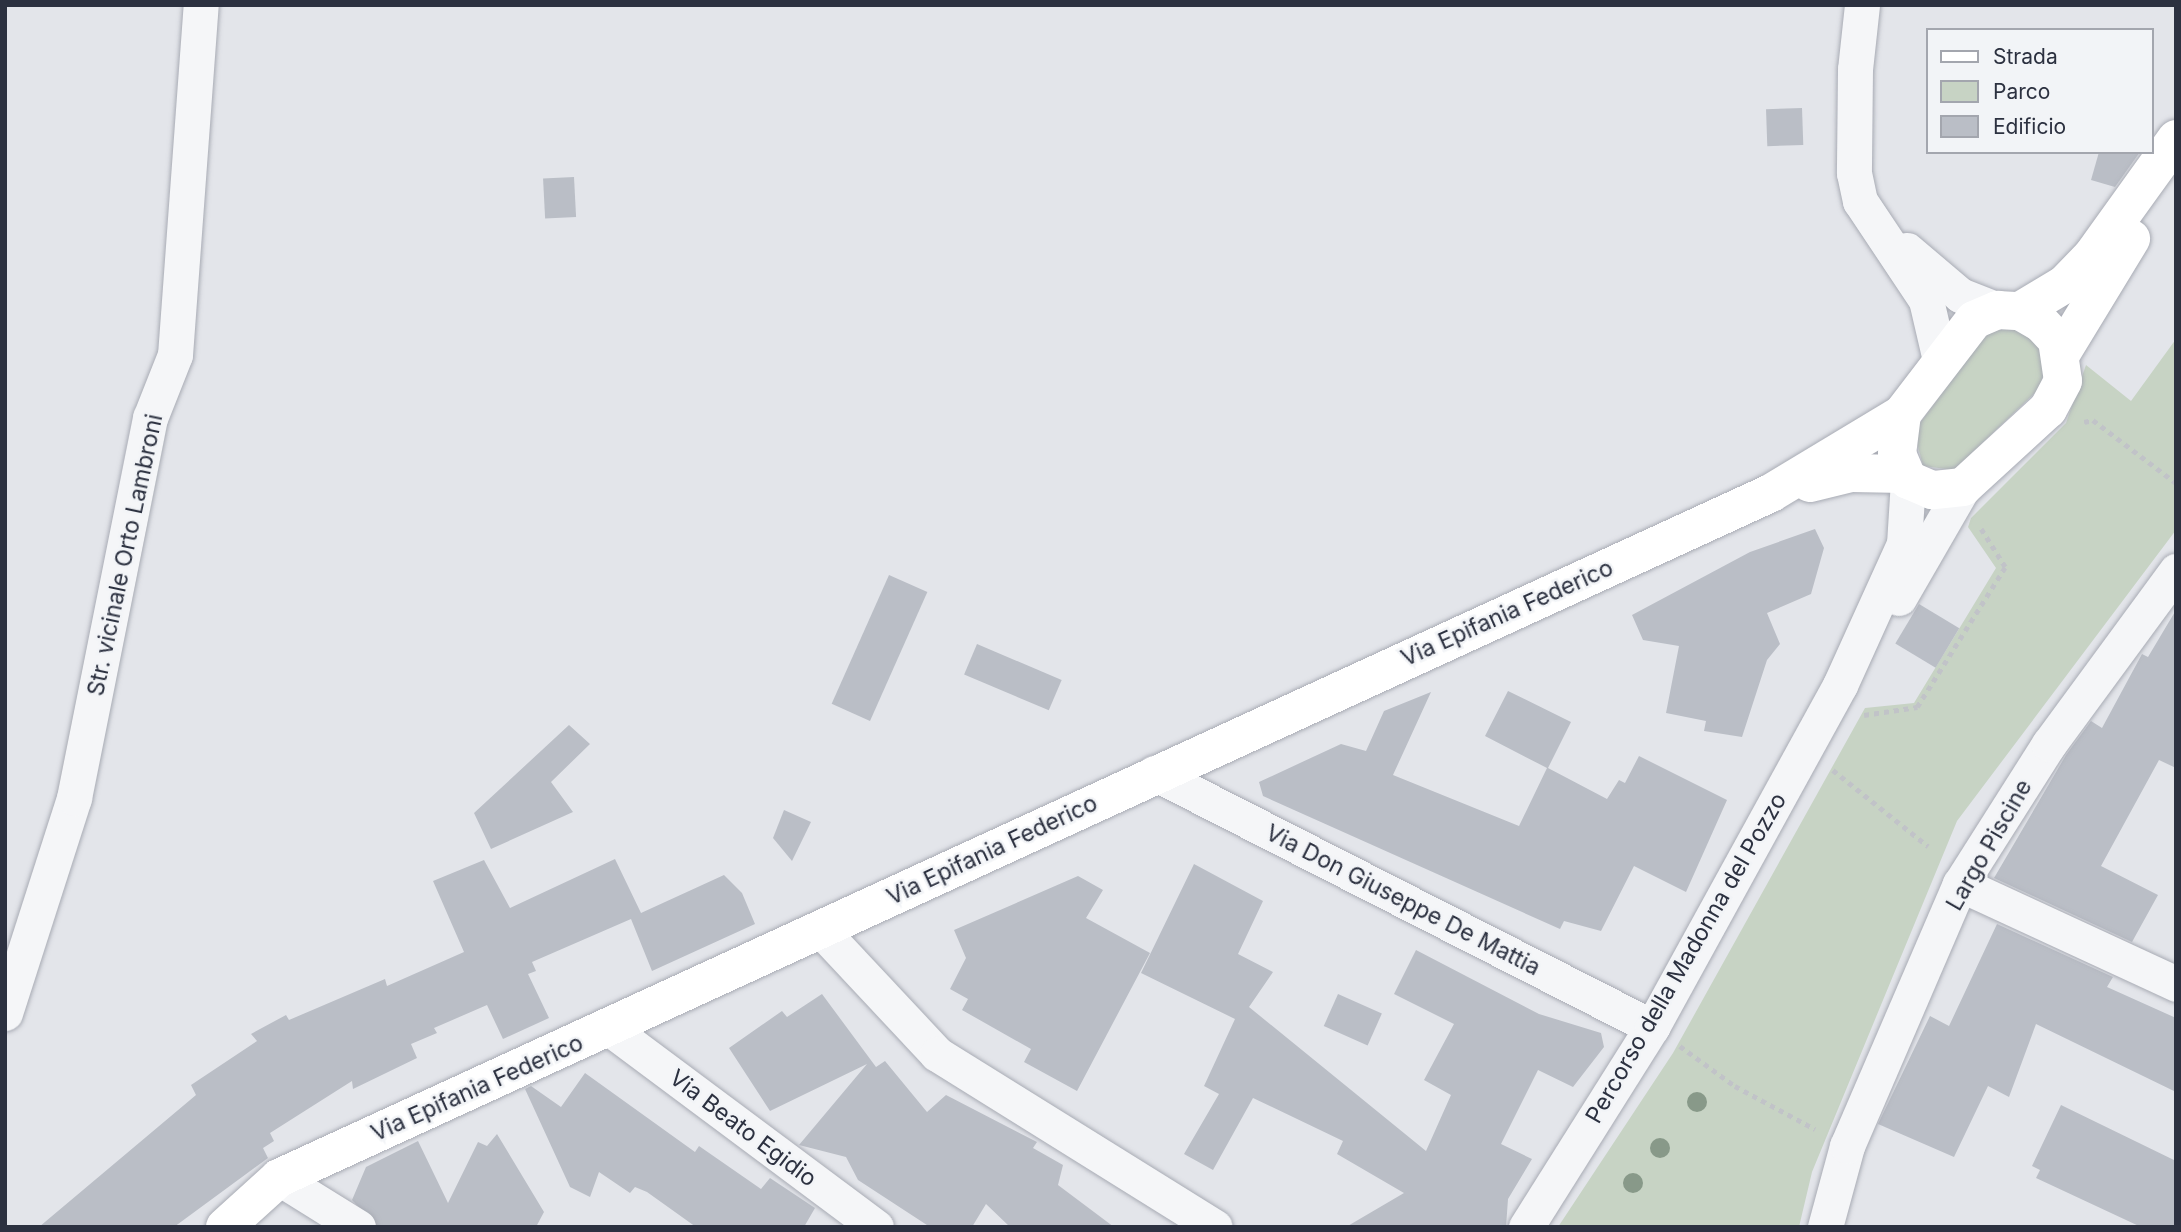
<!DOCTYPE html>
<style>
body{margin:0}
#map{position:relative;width:2181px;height:1232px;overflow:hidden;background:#e3e5ea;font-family:Inter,sans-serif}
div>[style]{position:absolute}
.green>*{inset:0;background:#c7d3c4}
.building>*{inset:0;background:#babec6;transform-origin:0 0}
.path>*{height:4.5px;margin-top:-2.25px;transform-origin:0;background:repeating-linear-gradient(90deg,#c1c3c8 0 5px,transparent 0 10px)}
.roads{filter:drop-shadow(0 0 2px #a8abb4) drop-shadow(0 0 2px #a8abb4)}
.street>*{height:35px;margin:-17.5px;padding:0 17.5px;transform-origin:17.5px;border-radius:17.5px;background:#f5f6f8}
.secondary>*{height:38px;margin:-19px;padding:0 19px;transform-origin:19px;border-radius:19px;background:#fff}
.trees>*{width:20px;height:20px;margin:-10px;border-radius:50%;background:#889989}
span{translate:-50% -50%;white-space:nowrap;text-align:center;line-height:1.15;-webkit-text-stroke:5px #f2f4f7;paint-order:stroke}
.street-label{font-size:23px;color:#2c3140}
.frame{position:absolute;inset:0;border:7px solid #2c3140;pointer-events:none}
.legend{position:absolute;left:1926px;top:28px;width:228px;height:126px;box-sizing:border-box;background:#f2f4f7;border:2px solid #a3a6ae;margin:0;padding:9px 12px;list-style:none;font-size:21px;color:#2c3140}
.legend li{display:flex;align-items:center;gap:14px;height:35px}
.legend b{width:35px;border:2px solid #a3a6ae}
</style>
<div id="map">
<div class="green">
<i style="clip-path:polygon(2013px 328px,2035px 338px,2046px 368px,2038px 390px,1954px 470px,1923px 466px,1914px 431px,1988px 331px)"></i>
<i style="clip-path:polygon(2176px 339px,2176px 530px,1957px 821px,1812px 1172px,1799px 1227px,1558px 1227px,1673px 1053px,1865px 708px,1914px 703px,1996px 568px,1968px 527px,1971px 518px,2066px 423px,2086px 365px,2131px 401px)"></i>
</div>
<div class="building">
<i style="left:1802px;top:108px;width:37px;height:36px;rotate:88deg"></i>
<i style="clip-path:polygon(2099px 152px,2140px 152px,2115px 187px,2091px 180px)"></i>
<i style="left:574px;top:177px;width:40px;height:31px;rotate:87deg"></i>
<i style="clip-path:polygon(1815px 529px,1824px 548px,1811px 594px,1767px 613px,1780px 644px,1767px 660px,1742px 737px,1704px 731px,1706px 721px,1666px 713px,1679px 646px,1643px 640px,1632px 615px,1750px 552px)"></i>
<i style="left:889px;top:575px;width:42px;height:141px;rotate:24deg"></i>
<i style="left:1919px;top:604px;width:47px;height:46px;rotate:31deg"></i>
<i style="clip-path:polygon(2176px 610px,2176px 768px,2159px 760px,2101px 866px,2158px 895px,2132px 942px,1994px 878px,2066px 755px,2091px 721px,2102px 728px,2142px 654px,2148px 657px)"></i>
<i style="left:977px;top:644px;width:92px;height:33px;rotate:23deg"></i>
<i style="clip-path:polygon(1508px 691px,1571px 722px,1548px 768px,1607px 799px,1619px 780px,1625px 783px,1639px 756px,1727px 800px,1686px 892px,1634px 866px,1601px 931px,1564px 921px,1560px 929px,1263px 796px,1259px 782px,1341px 744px,1366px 751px,1384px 711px,1431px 692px,1393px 775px,1519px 826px,1547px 768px,1485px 736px)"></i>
<i style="clip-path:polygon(569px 725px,590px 744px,551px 782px,573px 812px,491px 849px,474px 813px)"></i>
<i style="clip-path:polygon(784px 810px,811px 822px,792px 861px,773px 838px)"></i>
<i style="clip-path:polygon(615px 859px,641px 913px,724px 875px,742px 893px,755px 924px,652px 971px,631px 919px,532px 962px,536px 971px,528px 974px,549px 1018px,503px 1039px,487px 1005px,434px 1028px,437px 1033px,411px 1044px,417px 1058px,353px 1089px,352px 1081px,270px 1133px,274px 1141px,263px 1148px,268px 1158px,174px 1227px,39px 1227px,196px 1095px,191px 1085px,257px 1041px,251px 1034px,286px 1015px,289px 1020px,385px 979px,387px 986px,464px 952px,433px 881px,484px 860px,510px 908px)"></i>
<i style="clip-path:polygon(1194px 864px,1263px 901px,1238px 954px,1273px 972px,1249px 1007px,1426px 1151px,1451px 1095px,1424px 1080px,1454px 1024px,1394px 994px,1416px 950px,1539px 1014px,1601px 1033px,1604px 1047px,1573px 1087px,1538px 1070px,1501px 1144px,1532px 1159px,1508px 1199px,1506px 1227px,1346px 1227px,1404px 1193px,1337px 1154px,1343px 1141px,1253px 1098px,1213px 1170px,1184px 1154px,1219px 1094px,1204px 1086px,1235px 1019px,1141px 973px)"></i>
<i style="clip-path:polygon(1078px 876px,1103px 890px,1086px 918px,1150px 953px,1077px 1091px,1024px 1062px,1031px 1049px,962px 1010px,968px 999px,950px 989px,966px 958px,954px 930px)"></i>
<i style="clip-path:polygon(1997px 924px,2113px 977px,2107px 987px,2176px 1018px,2176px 1092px,2036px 1024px,2009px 1097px,1988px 1086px,1954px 1157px,1878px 1124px,1930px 1016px,1949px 1026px)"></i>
<i style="clip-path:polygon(822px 994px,876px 1067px,885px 1061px,927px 1112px,946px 1095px,1037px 1142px,1033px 1148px,1063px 1165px,1058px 1185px,1114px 1227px,1010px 1227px,986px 1204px,972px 1227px,930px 1227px,858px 1180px,846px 1157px,799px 1145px,867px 1064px,770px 1111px,729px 1048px,782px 1011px,787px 1017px)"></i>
<i style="left:1338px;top:994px;width:48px;height:35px;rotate:24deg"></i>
<i style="clip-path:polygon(585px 1073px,695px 1152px,699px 1146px,761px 1189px,770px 1178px,815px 1208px,804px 1227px,696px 1227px,647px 1192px,635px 1187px,630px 1193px,599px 1172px,590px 1197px,570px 1187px,525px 1089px,531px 1086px,561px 1107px)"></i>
<i style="clip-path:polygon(2061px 1105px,2176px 1161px,2176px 1227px,2141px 1227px,2036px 1178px,2040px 1170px,2032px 1166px)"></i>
<i style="clip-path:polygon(497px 1134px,544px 1212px,536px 1227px,378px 1227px,352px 1200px,366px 1167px,418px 1141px,448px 1203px,478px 1142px,487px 1146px)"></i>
</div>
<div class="path">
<i style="left:2084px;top:422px;width:9px;rotate:-13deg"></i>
<i style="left:2093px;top:420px;width:104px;rotate:37.2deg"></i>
<i style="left:1864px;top:715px;width:54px;rotate:-8.6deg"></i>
<i style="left:1917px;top:707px;width:165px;rotate:-57.8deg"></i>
<i style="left:2005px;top:567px;width:45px;rotate:-122.3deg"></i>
<i style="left:1833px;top:770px;width:122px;rotate:38.7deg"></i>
<i style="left:1680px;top:1046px;width:68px;rotate:36deg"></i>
<i style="left:1735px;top:1086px;width:91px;rotate:28.3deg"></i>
</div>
<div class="roads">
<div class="street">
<i style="left:1862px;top:5px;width:64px;rotate:96.2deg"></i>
<i style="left:1855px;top:69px;width:104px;rotate:90.6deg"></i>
<i style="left:1854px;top:173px;width:29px;rotate:78deg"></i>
<i style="left:1860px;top:201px;width:119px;rotate:56.3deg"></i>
<i style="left:1926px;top:300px;width:62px;rotate:76.9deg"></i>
<i style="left:1907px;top:250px;width:70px;rotate:40.3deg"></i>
<i style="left:1960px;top:295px;width:41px;rotate:21.5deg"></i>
<i style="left:1899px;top:598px;width:128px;rotate:-60deg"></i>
<i style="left:1154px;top:773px;width:559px;rotate:27.02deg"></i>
<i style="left:1960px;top:884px;width:238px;rotate:24.8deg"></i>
<i style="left:822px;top:931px;width:168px;rotate:46.9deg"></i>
<i style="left:937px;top:1054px;width:327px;rotate:31.9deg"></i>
<i style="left:5px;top:1013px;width:226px;rotate:-72.2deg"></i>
<i style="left:74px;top:798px;width:388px;rotate:-78.7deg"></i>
<i style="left:150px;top:418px;width:68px;rotate:-68.4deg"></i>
<i style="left:175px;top:355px;width:351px;rotate:-85.8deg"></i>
<i style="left:609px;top:1028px;width:333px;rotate:36.7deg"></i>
<i style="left:279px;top:1178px;width:93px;rotate:31.8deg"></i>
<i style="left:1526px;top:1227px;width:236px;rotate:-57.8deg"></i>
<i style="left:1652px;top:1027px;width:390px;rotate:-61.2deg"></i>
<i style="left:1840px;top:685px;width:155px;rotate:-65.6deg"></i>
<i style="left:1904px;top:544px;width:64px;rotate:-86.4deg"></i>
<i style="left:1825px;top:1227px;width:84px;rotate:-74.8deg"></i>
<i style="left:1847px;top:1146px;width:285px;rotate:-66.7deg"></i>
<i style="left:1960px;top:884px;width:166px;rotate:-57.6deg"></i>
<i style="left:2049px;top:744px;width:215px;rotate:-53.7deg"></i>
</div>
<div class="secondary">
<i style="left:1998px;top:310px;width:22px;rotate:3deg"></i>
<i style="left:2020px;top:311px;width:24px;rotate:30deg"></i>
<i style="left:2041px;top:323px;width:23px;rotate:47deg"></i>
<i style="left:2057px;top:340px;width:41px;rotate:81.7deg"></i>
<i style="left:2063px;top:381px;width:32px;rotate:118deg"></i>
<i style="left:2048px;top:409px;width:115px;rotate:137.5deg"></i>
<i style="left:1963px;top:487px;width:31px;rotate:174deg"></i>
<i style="left:1932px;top:490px;width:26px;rotate:-157deg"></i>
<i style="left:1908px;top:480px;width:28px;rotate:-113deg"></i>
<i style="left:1897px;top:454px;width:40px;rotate:-82.9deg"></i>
<i style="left:1902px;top:414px;width:118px;rotate:-52.5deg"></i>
<i style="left:1974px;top:320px;width:26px;rotate:-23deg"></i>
<i style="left:2020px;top:311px;width:52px;rotate:-31deg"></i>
<i style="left:2065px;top:284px;width:39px;rotate:-46deg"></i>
<i style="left:2092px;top:256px;width:144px;rotate:-54.3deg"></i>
<i style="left:2061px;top:354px;width:135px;rotate:-58.7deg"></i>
<i style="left:1810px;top:483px;width:42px;rotate:-13.7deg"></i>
<i style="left:1851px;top:473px;width:53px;rotate:1.1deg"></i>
<i style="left:225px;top:1227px;width:73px;rotate:-42.2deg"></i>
<i style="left:279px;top:1178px;width:1642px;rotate:-24.66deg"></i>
<i style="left:1771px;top:493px;width:153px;rotate:-31.1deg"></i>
</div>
</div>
<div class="trees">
<i style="left:1697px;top:1102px"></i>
<i style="left:1660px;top:1148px"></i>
<i style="left:1633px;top:1183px"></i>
</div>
<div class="street-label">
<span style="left:125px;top:555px;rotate:-78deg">Str. vicinale Orto Lambroni</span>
<span style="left:1507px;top:613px;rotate:-24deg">Via Epifania Federico</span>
<span style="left:1989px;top:845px;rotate:-60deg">Largo Piscine</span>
<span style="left:992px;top:850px;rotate:-25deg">Via Epifania Federico</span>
<span style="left:1403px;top:900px;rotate:27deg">Via Don Giuseppe De Mattia</span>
<span style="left:1686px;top:958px;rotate:-60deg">Percorso della Madonna del Pozzo</span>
<span style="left:477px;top:1088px;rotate:-24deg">Via Epifania Federico</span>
<span style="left:743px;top:1128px;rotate:37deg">Via Beato Egidio</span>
</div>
<div class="frame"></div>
<ul class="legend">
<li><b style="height:9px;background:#fff"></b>Strada</li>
<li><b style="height:19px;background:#c7d3c4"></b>Parco</li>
<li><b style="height:19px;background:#babec6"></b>Edificio</li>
</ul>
</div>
